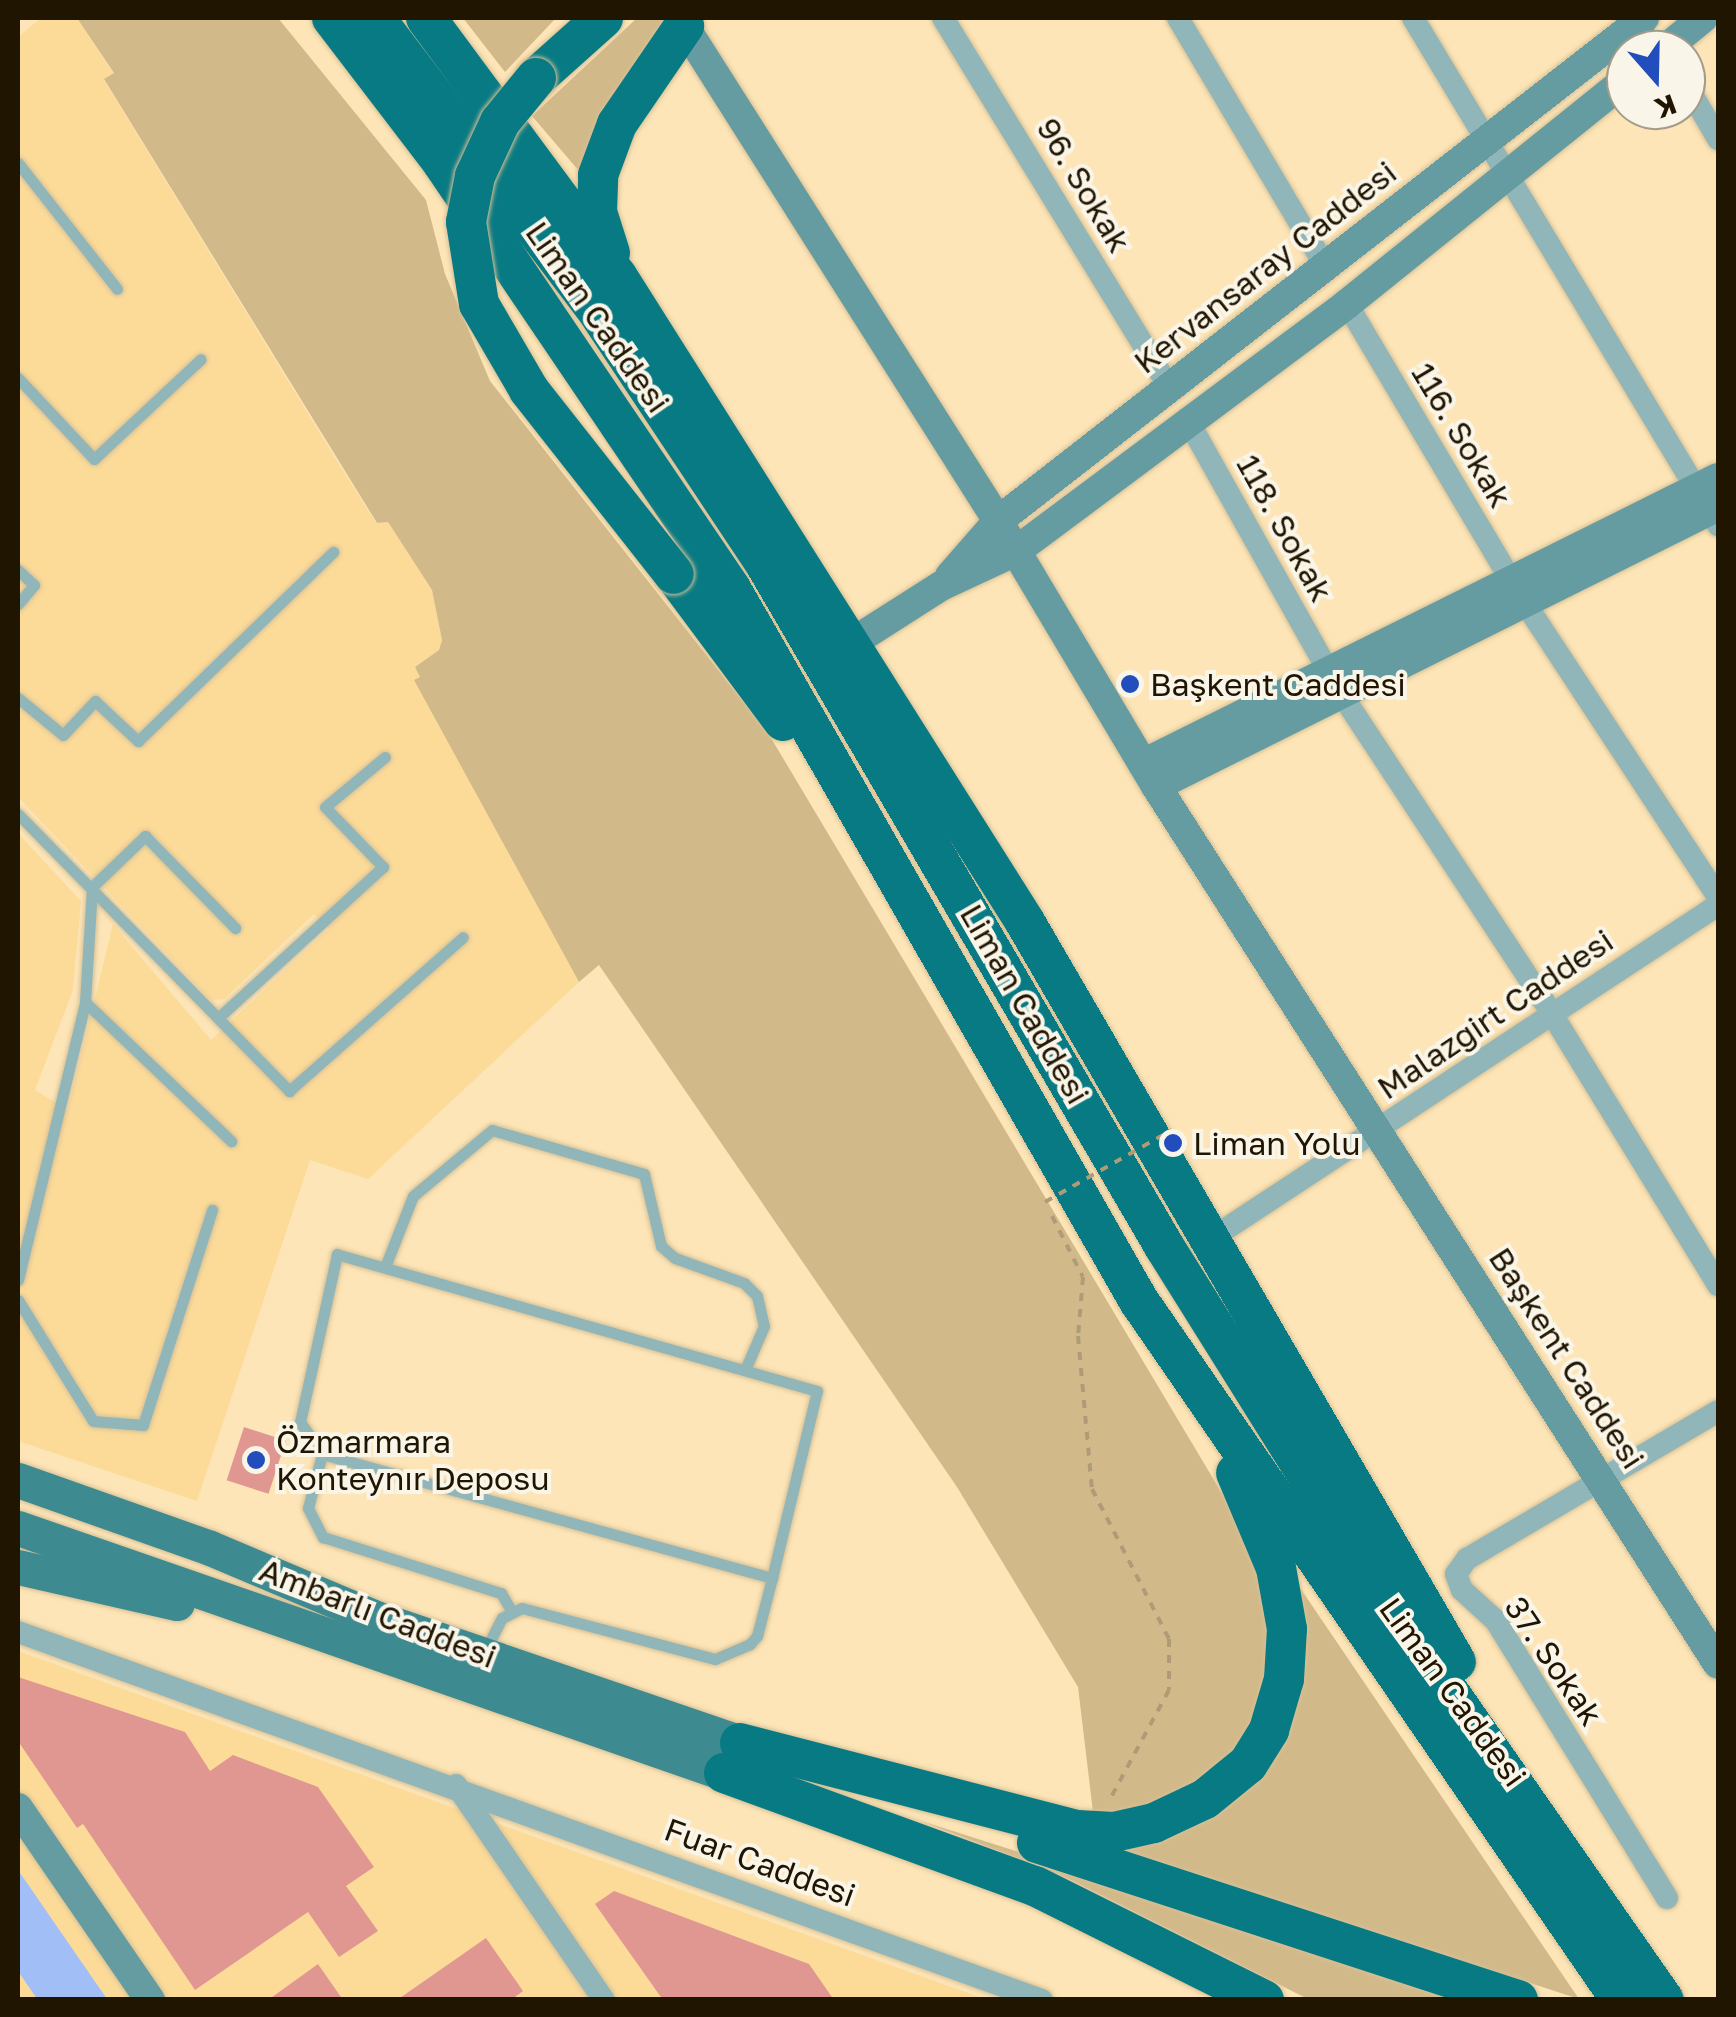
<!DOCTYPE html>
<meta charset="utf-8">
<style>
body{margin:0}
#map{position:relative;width:1736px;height:2017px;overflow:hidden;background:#fde5b7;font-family:"Golos Text",sans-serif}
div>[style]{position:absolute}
.built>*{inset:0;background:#fcdb99}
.green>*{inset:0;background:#d2b989}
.water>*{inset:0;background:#a1bef7}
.building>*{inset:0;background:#e09792;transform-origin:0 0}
.path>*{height:4px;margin-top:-2px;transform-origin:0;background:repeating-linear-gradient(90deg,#af9c77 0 8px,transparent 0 16px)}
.roads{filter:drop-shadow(0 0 2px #d5c096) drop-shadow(0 0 2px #d5c096)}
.lane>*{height:11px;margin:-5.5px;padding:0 5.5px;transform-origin:5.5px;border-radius:5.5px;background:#91b6b9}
.street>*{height:22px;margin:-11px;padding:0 11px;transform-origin:11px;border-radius:11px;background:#91b6b9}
.secondary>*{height:30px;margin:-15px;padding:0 15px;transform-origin:15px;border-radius:15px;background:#649ca2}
.primary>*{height:35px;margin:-17.5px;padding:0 17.5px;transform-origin:17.5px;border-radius:17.5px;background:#3e8a91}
.highway>*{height:40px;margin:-20px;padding:0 20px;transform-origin:20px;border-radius:20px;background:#087a83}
.path-bridge>*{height:4px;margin-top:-2px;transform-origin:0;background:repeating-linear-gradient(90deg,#af9c77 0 8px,transparent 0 16px)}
.bridges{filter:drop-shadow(0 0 2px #d5c096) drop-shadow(0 0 2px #d5c096)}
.highway-bridge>*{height:40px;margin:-20px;padding:0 20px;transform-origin:20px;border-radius:20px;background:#087a83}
.dots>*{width:28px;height:28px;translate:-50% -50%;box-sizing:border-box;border:5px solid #faf5e9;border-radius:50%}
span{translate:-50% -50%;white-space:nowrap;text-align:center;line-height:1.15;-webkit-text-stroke:8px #faf5e9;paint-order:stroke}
.street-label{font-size:32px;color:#201501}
.poi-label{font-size:32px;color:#201501}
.left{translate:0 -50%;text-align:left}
.frame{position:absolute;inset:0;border:20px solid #201501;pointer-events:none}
.north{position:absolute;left:1606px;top:30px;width:100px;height:100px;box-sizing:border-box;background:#faf5e9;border:2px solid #a39b8c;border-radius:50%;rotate:160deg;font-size:28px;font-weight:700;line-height:40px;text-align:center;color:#201501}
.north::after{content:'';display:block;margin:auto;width:35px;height:45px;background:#214ebc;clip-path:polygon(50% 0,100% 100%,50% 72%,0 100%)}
</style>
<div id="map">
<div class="built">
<i style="clip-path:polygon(41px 18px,77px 18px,114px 74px,104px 80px,334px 456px,376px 523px,388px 522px,432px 590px,442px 640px,439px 650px,415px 667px,420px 677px,415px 680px,579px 982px,368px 1179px,310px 1160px,197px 1501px,18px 1441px,18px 833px,81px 901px,73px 990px,35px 1090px,68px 1110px,113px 924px,211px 1040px,329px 929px,314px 914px,224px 999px,211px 1000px,18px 797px,18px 37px)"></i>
<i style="clip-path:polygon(18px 1651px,971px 1994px,985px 1999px,18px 1999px)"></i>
</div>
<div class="green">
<i style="clip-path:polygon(77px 18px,278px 18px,426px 200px,445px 274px,490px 381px,768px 733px,1251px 1542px,1271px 1600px,1265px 1715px,1201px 1787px,1145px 1812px,1093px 1812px,1078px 1687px,957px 1487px,599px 965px,579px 982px,414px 680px,420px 677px,415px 667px,439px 650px,442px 640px,432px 590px,388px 522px,377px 523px,104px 79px,114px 73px)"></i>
<i style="clip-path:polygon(463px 18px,556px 18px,505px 72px)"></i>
<i style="clip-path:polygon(637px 18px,673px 18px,579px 171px,532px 116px)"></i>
<i style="clip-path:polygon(1294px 1579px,1579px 1999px,1109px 1845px,1251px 1782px)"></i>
<i style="clip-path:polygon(921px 1821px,1374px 1965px,1463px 1999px,1308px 1999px,1059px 1874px)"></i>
</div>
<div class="water">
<i style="clip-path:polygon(18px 1870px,107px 1999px,37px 1999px,18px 1971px)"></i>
</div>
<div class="building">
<i style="left:244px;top:1427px;width:44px;height:56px;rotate:18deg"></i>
<i style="clip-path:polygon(18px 1677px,185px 1732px,210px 1771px,233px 1755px,318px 1787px,374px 1867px,346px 1886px,378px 1931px,339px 1957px,308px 1912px,195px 1990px,83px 1824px,77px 1828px,18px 1741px)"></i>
<i style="clip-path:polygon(614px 1891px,809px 1964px,834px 2000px,663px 2000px,595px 1904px)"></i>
<i style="clip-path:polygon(486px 1938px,523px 1991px,511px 2000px,397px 2000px)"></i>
<i style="clip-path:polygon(318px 1964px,343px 2000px,268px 2000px)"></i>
</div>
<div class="path">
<i style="left:1052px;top:1216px;width:68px;rotate:63.1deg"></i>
<i style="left:1083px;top:1277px;width:59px;rotate:94.8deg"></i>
<i style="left:1078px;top:1336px;width:154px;rotate:84.8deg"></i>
<i style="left:1092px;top:1489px;width:169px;rotate:62.8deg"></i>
<i style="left:1169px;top:1639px;width:51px;rotate:90deg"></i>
<i style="left:1169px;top:1690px;width:124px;rotate:118.4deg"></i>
</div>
<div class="roads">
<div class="lane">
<i style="left:18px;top:163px;width:160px;rotate:51.8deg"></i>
<i style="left:18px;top:378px;width:111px;rotate:46.8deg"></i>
<i style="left:94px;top:459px;width:146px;rotate:-43.1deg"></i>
<i style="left:18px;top:570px;width:22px;rotate:43deg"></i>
<i style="left:34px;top:585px;width:25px;rotate:130deg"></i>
<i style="left:18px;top:698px;width:58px;rotate:39.4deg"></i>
<i style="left:63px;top:735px;width:47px;rotate:-46.7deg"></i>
<i style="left:95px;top:701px;width:59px;rotate:42.9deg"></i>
<i style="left:138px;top:741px;width:272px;rotate:-44.1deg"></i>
<i style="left:18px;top:814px;width:388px;rotate:45.6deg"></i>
<i style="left:289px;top:1091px;width:232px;rotate:-41.5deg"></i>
<i style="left:85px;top:1002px;width:202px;rotate:43.6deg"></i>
<i style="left:218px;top:1018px;width:224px;rotate:-42.5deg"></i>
<i style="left:383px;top:867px;width:83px;rotate:-134deg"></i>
<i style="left:325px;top:807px;width:78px;rotate:-39.8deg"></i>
<i style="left:385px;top:1267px;width:76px;rotate:-68.5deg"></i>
<i style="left:413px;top:1196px;width:103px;rotate:-39.9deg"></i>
<i style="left:492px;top:1130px;width:158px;rotate:16.1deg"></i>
<i style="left:644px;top:1174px;width:74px;rotate:76.7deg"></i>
<i style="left:661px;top:1246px;width:18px;rotate:41deg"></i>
<i style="left:675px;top:1258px;width:73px;rotate:19.9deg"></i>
<i style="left:744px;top:1283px;width:18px;rotate:45deg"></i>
<i style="left:757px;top:1296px;width:31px;rotate:77deg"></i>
<i style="left:764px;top:1326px;width:48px;rotate:113.4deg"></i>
<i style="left:18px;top:1280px;width:286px;rotate:-76.4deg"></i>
<i style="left:85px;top:1002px;width:115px;rotate:-86.5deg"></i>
<i style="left:92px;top:887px;width:74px;rotate:-43.9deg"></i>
<i style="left:145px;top:836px;width:129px;rotate:45.6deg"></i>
<i style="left:18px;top:1300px;width:142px;rotate:58.2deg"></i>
<i style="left:93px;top:1421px;width:50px;rotate:4.6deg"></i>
<i style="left:143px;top:1425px;width:226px;rotate:-72.2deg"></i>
<i style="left:322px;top:1454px;width:56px;rotate:104.5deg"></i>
<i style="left:308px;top:1508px;width:33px;rotate:63deg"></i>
<i style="left:323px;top:1537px;width:187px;rotate:17.5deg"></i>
<i style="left:501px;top:1593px;width:22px;rotate:60deg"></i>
<i style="left:485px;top:1651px;width:37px;rotate:-63deg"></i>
<i style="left:502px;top:1618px;width:22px;rotate:-27deg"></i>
<i style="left:522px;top:1608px;width:200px;rotate:14.8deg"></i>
<i style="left:715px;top:1659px;width:38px;rotate:-23deg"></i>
<i style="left:750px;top:1644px;width:11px;rotate:-49deg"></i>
<i style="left:757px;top:1636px;width:60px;rotate:-75.5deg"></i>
<i style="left:772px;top:1578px;width:192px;rotate:-76.5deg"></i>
<i style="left:817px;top:1391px;width:499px;rotate:-164.1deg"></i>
<i style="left:337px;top:1254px;width:172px;rotate:102.4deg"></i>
<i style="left:300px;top:1422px;width:39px;rotate:55deg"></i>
<i style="left:322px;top:1454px;width:467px;rotate:15.4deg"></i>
</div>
<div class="street">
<i style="left:943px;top:18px;width:433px;rotate:58.5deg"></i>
<i style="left:1178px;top:18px;width:288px;rotate:59.3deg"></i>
<i style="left:1413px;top:18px;width:592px;rotate:58.97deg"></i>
<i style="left:1686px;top:84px;width:64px;rotate:59.8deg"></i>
<i style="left:1347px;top:304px;width:344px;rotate:59.3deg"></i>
<i style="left:1523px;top:600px;width:355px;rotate:56.7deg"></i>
<i style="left:1187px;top:419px;width:313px;rotate:60.7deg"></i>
<i style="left:1340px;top:692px;width:386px;rotate:56.6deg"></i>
<i style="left:1552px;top:1014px;width:318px;rotate:58.5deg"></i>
<i style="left:1206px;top:1242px;width:613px;rotate:-33.35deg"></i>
<i style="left:18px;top:1632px;width:1088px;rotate:19.77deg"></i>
<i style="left:456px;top:1785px;width:261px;rotate:55.5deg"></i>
<i style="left:1667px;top:1898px;width:327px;rotate:-121.7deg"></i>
<i style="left:1495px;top:1620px;width:45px;rotate:-137.7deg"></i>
<i style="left:1462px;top:1590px;width:17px;rotate:-111deg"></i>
<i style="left:1456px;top:1574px;width:19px;rotate:-54deg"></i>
<i style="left:1467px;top:1559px;width:291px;rotate:-30.5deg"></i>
</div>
<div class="secondary">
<i style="left:684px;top:26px;width:586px;rotate:57.61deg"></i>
<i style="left:998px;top:521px;width:309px;rotate:59.2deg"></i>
<i style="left:1156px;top:786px;width:1042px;rotate:57.38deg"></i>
<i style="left:1664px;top:50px;width:50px;rotate:-39.4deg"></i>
<i style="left:950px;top:576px;width:73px;rotate:-48.9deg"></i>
<i style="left:998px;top:521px;width:819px;rotate:-37.91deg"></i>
<i style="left:850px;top:644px;width:108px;rotate:-32.5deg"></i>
<i style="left:941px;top:586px;width:83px;rotate:-25deg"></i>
<i style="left:1016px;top:551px;width:413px;rotate:-36.7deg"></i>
<i style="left:1347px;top:304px;width:358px;rotate:-38.8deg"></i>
<i style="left:1143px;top:764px;width:642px;rotate:-26.45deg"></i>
<i style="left:1156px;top:786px;width:628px;rotate:-26.48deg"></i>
<i style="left:18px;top:1808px;width:233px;rotate:55.5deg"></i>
</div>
<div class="primary">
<i style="left:18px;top:1480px;width:204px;rotate:19.5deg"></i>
<i style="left:210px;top:1548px;width:177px;rotate:22.9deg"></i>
<i style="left:373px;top:1617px;width:388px;rotate:18.9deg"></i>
<i style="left:18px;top:1528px;width:747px;rotate:19.14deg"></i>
<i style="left:18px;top:1567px;width:163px;rotate:12.8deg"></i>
</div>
<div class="highway">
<i style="left:332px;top:18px;width:181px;rotate:52.6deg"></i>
<i style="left:442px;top:162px;width:516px;rotate:55.91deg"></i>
<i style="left:731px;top:589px;width:821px;rotate:60.19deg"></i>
<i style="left:1139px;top:1301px;width:849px;rotate:55.41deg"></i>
<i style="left:375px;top:18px;width:362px;rotate:52.8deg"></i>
<i style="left:594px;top:306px;width:305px;rotate:56.4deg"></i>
<i style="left:763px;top:560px;width:795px;rotate:59.69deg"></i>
<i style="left:1164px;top:1246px;width:425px;rotate:58deg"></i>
<i style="left:1389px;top:1606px;width:480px;rotate:55.1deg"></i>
<i style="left:426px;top:18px;width:321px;rotate:53.5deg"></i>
<i style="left:617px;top:276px;width:764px;rotate:57.72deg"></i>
<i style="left:1025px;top:922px;width:856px;rotate:59.78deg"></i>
<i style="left:536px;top:78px;width:90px;rotate:-41.8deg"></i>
<i style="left:610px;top:253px;width:43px;rotate:-107.6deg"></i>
<i style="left:597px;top:212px;width:37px;rotate:-88deg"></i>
<i style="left:598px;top:175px;width:54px;rotate:-69.6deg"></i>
<i style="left:617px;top:124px;width:119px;rotate:-55.6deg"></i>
<i style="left:674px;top:574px;width:183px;rotate:53.4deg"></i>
<i style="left:740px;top:1743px;width:348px;rotate:14.5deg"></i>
<i style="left:1077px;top:1830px;width:37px;rotate:3deg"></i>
<i style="left:1114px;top:1832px;width:41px;rotate:-12.7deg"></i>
<i style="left:1154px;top:1823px;width:56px;rotate:-25.2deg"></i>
<i style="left:1205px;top:1799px;width:55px;rotate:-39.1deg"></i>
<i style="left:1248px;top:1764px;width:40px;rotate:-58deg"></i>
<i style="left:1269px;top:1730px;width:53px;rotate:-73.6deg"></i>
<i style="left:1284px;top:1679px;width:50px;rotate:-86.6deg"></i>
<i style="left:1287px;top:1629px;width:62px;rotate:-100.2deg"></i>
<i style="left:1276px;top:1568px;width:103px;rotate:-112.8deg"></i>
<i style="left:724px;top:1773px;width:331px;rotate:20deg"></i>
<i style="left:1035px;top:1886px;width:256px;rotate:26.5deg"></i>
<i style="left:1037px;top:1843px;width:506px;rotate:18.08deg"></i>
</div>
</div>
<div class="path-bridge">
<i style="left:1045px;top:1202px;width:146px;rotate:-29.6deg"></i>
</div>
<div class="bridges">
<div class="highway-bridge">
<i style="left:536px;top:78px;width:57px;rotate:129.3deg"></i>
<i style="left:500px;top:122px;width:60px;rotate:114.8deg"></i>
<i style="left:475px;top:176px;width:47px;rotate:101.1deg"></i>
<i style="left:466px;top:222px;width:83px;rotate:81deg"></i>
<i style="left:479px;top:304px;width:99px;rotate:59.8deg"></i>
<i style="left:529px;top:390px;width:234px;rotate:51.8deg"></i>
</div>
</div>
<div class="dots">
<i style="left:1130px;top:684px;background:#214ebc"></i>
<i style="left:1173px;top:1143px;background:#214ebc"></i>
<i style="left:256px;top:1460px;background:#214ebc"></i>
</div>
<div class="street-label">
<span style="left:1084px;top:185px;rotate:59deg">96. Sokak</span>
<span style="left:1265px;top:267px;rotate:-38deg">Kervansaray Caddesi</span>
<span style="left:598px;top:317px;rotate:55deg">Liman Caddesi</span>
<span style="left:1462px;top:435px;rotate:59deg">116. Sokak</span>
<span style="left:1285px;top:528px;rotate:61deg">118. Sokak</span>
<span style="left:1025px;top:1004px;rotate:60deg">Liman Caddesi</span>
<span style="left:1495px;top:1014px;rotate:-34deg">Malazgirt Caddesi</span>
<span style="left:1567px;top:1358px;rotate:57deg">Başkent Caddesi</span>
<span style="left:378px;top:1613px;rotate:21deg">Ambarlı Caddesi</span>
<span style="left:1554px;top:1661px;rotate:56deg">37. Sokak</span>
<span style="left:1453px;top:1692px;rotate:54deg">Liman Caddesi</span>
<span style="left:760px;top:1862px;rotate:20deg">Fuar Caddesi</span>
</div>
<div class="poi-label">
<span class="left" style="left:1150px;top:684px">Başkent Caddesi</span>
<span class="left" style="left:1193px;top:1143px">Liman Yolu</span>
<span class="left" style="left:276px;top:1460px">Özmarmara<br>Konteynır Deposu</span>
</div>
<div class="frame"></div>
<div class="north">K</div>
</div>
